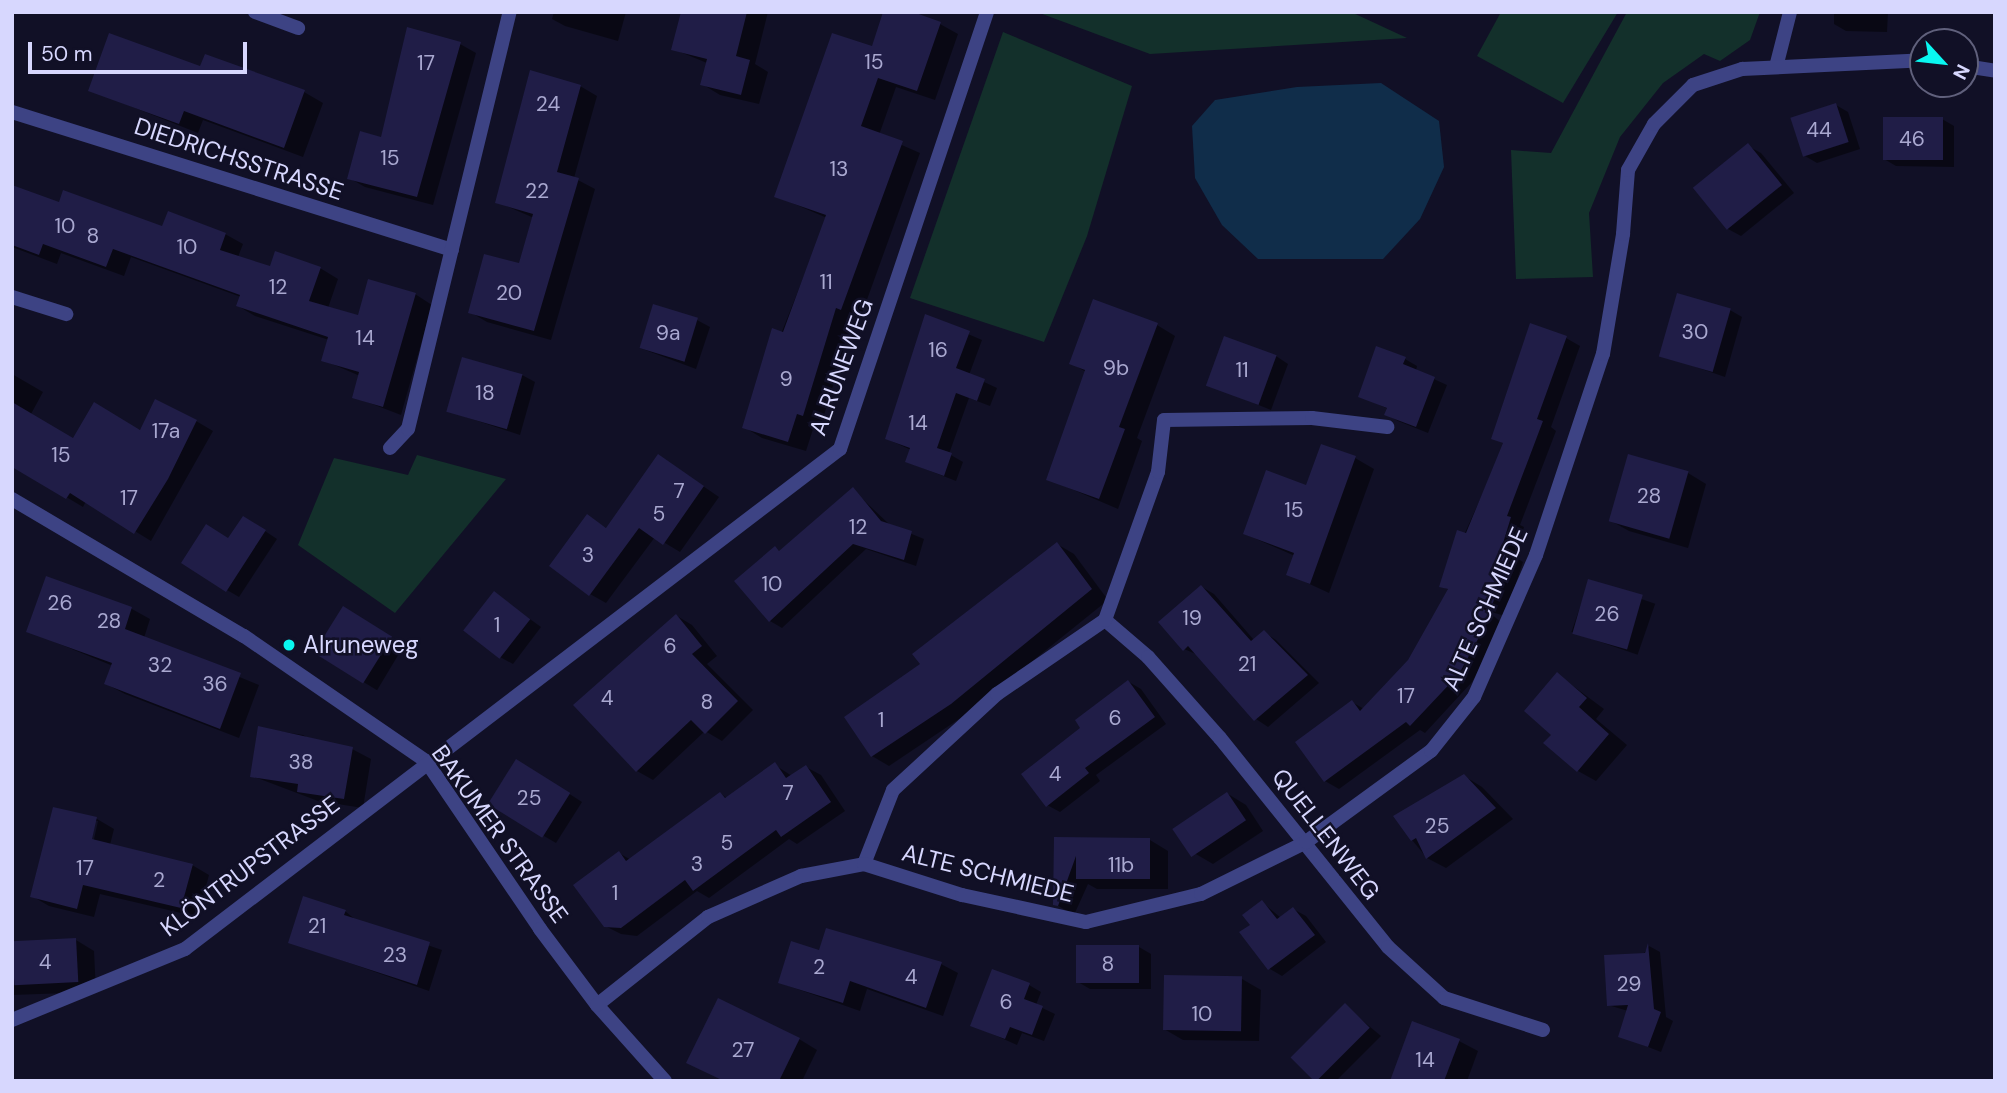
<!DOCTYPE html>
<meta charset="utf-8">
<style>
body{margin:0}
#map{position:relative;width:2007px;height:1093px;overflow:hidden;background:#111026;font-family:"DM Sans",sans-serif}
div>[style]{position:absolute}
.green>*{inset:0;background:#13302b}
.water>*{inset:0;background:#102d4a}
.shadow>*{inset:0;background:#0007;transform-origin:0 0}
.building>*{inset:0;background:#201d47;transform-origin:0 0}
.lane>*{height:14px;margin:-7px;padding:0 7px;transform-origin:7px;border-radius:7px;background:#3d4384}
.street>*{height:14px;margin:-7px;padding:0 7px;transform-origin:7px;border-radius:7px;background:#3d4384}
.dots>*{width:19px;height:19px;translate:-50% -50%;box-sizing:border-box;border:4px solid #111026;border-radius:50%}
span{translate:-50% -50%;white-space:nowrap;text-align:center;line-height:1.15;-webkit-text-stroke:5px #111026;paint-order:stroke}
.number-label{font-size:21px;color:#a9a8d0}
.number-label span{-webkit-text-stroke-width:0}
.street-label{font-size:24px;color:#d7d7fe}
.poi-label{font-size:24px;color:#d7d7fe}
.left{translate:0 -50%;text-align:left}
.frame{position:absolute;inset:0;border:14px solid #d7d7fe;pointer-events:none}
.north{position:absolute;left:1909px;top:28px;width:70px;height:70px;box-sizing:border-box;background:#111026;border:2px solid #60607c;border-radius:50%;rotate:117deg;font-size:19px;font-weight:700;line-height:28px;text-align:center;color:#d7d7fe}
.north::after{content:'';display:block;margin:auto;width:24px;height:32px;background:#09f7f1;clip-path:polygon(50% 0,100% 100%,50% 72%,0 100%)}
.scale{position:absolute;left:28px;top:42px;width:219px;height:32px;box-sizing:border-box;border:4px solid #d7d7fe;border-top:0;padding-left:9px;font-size:21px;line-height:24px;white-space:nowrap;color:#d7d7fe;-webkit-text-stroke:5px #111026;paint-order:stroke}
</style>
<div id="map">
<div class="green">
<i style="clip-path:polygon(1037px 12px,1351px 12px,1407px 38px,1150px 54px)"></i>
<i style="clip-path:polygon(1501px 12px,1618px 12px,1563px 103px,1477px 56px)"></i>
<i style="clip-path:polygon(1627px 12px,1760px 12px,1750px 40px,1720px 61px,1704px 54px,1663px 83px,1620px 137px,1589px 213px,1593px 277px,1516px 279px,1511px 150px,1551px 153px)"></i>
<i style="clip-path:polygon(1003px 32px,1132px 86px,1087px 236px,1044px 342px,910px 298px)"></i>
<i style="clip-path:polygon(417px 455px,506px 479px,395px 613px,298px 545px,334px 458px,408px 475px)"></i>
</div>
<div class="water">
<i style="clip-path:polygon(1381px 83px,1439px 121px,1444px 167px,1420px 219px,1383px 259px,1258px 259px,1222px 225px,1195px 178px,1192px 126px,1215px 100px,1297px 87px)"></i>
</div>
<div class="shadow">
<i style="clip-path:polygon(554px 12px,626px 12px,618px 41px,565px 26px,552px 19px)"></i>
<i style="clip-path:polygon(683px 12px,768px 12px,755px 64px,768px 72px,759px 104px,720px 95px,702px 84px,707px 63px,673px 49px)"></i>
<i style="clip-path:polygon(1834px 12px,1888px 12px,1887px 32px,1846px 31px,1834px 24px)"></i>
<i style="clip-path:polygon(940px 24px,958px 34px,935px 100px,896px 87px,879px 135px,920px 153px,860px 319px,854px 317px,821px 425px,815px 423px,806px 451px,762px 438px,744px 427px,827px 218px,776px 196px,873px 48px)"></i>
<i style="clip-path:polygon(460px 44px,476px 53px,433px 205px,365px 187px,349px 178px)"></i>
<i style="clip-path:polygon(201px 68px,304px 92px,323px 103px,303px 157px,203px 120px,198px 133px,90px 90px)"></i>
<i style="clip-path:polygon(580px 86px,597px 96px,574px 178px,595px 189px,551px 340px,487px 322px,470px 312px,520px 266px,534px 218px,497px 202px)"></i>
<i style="clip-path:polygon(1836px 105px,1848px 112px,1860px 149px,1817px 163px,1805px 156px)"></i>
<i style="clip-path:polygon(1942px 119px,1954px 126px,1954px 167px,1896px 166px,1884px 159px)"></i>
<i style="clip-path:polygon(1748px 146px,1761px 153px,1794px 193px,1741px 236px,1728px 229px)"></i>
<i style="clip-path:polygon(12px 187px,60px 204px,163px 228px,225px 234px,243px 244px,238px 257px,271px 268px,320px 268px,338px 279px,328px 308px,359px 317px,415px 294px,432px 305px,401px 415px,354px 397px,360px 376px,323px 360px,329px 340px,255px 316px,238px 306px,241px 297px,131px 257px,124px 276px,61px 253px,57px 264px,12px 247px)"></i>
<i style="clip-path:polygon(1730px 310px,1742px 317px,1725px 377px,1661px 355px)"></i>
<i style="clip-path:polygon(926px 316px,982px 340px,969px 375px,997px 388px,990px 406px,969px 398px,949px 454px,963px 462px,956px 481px,907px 462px,911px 450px,887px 439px)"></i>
<i style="clip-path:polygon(697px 320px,710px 327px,696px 369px,640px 348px)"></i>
<i style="clip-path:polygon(1157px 325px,1175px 336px,1137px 438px,1142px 441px,1118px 509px,1048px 479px,1086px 372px,1071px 363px)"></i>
<i style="clip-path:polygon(1566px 338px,1580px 346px,1551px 427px,1556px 431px,1520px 525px,1524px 527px,1515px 557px,1523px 562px,1505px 616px,1488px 611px,1504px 625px,1472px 682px,1425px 733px,1420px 730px,1339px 789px,1325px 781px,1352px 702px,1364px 709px,1410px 661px,1449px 590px,1441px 586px,1505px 444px,1493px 438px)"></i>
<i style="clip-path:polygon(1276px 356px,1288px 364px,1271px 410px,1209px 385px)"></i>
<i style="clip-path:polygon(1405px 359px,1417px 366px,1416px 371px,1447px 385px,1428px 433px,1398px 421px,1386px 414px,1388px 409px,1360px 396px)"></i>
<i style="clip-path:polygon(12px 374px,43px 392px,31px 414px,74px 440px,196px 421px,213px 431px,151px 541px,86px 501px,83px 507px,21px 470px,12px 445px)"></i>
<i style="clip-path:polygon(522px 375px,535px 382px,520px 435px,448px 411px)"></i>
<i style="clip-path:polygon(659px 456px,719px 497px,680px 552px,655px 537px,606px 603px,590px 594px,588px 517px,608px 529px)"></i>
<i style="clip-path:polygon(1355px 458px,1374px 469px,1329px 593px,1288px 574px,1295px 556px,1245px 534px)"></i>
<i style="clip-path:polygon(1688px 473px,1706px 484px,1688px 548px,1629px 531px,1611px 521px)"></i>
<i style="clip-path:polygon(853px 490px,890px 525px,924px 539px,916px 566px,866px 549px,782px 628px,770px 621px,737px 582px,775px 548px,781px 552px)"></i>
<i style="clip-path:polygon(256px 525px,277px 539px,239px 597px,227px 590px,229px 540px)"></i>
<i style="clip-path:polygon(1057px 544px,1074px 554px,1108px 600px,968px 713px,889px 766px,872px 756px,923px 665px)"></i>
<i style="clip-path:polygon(47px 578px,132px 609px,150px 619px,144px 638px,259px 685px,239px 738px,125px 694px,106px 684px,113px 666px,28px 631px)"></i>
<i style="left:1589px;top:581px;width:70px;height:54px;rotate:19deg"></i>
<i style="clip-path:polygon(1202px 587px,1214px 594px,1254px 640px,1264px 632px,1276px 640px,1319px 683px,1268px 727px,1256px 719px,1198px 655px,1184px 649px)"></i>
<i style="clip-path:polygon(494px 593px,541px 627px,513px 664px,500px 657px)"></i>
<i style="left:343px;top:609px;width:71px;height:52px;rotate:31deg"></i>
<i style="clip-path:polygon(677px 616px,692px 625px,717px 656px,707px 664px,753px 710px,722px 741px,705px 731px,653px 780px,637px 771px)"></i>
<i style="clip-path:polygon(1557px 674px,1604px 709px,1596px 719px,1627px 745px,1596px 781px,1578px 771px,1554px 734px)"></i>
<i style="clip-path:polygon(1129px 682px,1141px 689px,1166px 724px,1096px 775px,1100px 781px,1060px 812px,1047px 805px,1083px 728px)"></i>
<i style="clip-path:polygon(259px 728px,303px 735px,318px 744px,352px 749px,371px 759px,363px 808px,318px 801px,252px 776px)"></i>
<i style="clip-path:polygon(775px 765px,792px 776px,806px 767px,821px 775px,845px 811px,797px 844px,789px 839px,709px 898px,697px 891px,637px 936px,621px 934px,605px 926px,619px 853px,631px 860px,721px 794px,727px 798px)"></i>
<i style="clip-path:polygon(529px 768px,582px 802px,556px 843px,544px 836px)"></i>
<i style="clip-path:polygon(1464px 776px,1482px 787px,1513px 819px,1446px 868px,1427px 858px,1412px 840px)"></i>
<i style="clip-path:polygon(1228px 794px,1246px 805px,1263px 831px,1213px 864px,1194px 853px)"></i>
<i style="clip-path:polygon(evenodd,54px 809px,97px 819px,114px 829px,110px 845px,192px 865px,209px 875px,198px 917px,100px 894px,94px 917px,49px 906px,32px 896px,54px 809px,95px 821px,98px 821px,92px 848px,89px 847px,95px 821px)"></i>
<i style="clip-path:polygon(1056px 839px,1150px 840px,1168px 851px,1168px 889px,1097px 889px,1088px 884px,1074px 915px,1055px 904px)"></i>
<i style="clip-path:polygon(1262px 902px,1281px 918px,1293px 909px,1306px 916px,1326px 942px,1282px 976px,1270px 969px,1242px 933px,1252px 925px)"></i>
<i style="clip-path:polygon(345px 911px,357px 921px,442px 950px,429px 991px,290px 942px)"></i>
<i style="clip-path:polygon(827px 930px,941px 964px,958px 973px,943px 1016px,867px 989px,860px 1011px,780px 983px,821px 952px)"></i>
<i style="clip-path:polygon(76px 940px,94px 951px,96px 992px,12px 995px,12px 943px)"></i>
<i style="clip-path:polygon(1649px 946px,1660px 952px,1666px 1017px,1673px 1021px,1661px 1052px,1620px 1036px,1628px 1011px,1608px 1005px)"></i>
<i style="clip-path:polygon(1139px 947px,1151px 954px,1151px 989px,1090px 989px,1078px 982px)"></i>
<i style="clip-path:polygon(1242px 979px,1261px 990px,1259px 1041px,1183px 1040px,1164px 1029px)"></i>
<i style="clip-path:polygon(1029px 985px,1041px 992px,1036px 1005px,1055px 1014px,1044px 1041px,1022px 1033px,1017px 1045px,972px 1025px)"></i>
<i style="clip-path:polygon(1345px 1006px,1381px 1036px,1336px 1081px,1316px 1081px,1293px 1057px)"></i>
<i style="clip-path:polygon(799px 1039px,817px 1050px,802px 1081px,724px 1081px)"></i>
<i style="clip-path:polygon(1459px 1041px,1478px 1051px,1467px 1081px,1392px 1081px)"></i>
</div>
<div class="building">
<i style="clip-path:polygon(681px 12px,747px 12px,736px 56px,750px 60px,741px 95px,700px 85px,707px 59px,671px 50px)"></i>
<i style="clip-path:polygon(883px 12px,913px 12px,941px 22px,917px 91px,878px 78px,861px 126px,903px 141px,841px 310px,836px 308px,803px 416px,797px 414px,788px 442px,742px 428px,772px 328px,783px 332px,826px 215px,774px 197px,832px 33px,872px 46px)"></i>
<i style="clip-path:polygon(407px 27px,461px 42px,417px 197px,347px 179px,360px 131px,381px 137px)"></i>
<i style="clip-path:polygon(109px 33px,200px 66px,205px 54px,305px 90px,284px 148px,184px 111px,179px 124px,88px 91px)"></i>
<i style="clip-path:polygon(530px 70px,581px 85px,557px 172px,579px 178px,534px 331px,468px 313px,484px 254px,519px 263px,533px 214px,495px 203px)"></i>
<i style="left:1836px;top:103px;width:41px;height:48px;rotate:72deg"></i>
<i style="left:1883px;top:117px;width:60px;height:43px"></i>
<i style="left:1748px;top:143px;width:54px;height:71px;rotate:51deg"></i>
<i style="clip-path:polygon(12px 185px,59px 202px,63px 190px,162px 226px,168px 211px,226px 233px,220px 250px,270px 266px,275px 251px,321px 267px,309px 301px,358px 315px,368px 279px,416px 293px,383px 407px,352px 398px,359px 372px,321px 361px,328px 337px,236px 306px,240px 295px,113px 249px,106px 267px,43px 244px,39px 255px,12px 245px)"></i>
<i style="left:1677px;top:293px;width:56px;height:66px;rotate:16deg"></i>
<i style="clip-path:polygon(1093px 299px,1158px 323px,1119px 427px,1125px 429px,1099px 499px,1046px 480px,1085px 370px,1069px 364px)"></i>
<i style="left:653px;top:304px;width:47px;height:46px;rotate:17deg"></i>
<i style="clip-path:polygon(925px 314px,970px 331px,956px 368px,985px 379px,977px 401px,956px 393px,937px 448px,952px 453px,944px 476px,905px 462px,910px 448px,885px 439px)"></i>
<i style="clip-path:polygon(1530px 323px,1567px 336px,1537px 419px,1543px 421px,1507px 516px,1511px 517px,1501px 550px,1509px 552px,1491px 609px,1480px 606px,1491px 615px,1459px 674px,1410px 726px,1406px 722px,1324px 782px,1295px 742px,1352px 700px,1360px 711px,1408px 660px,1448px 589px,1439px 587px,1457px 530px,1466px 533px,1503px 443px,1491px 439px)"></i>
<i style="left:1224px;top:336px;width:56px;height:53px;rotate:20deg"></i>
<i style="clip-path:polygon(1376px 346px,1406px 357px,1403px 364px,1435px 377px,1416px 427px,1384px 415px,1387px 408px,1358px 397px)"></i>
<i style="left:462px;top:357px;width:63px;height:57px;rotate:16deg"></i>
<i style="clip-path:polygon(155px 399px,197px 420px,168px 479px,134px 534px,70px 493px,66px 499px,12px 467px,12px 402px,73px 438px,94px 402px,140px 430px)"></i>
<i style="clip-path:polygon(1321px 444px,1356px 456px,1310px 584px,1286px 575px,1294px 553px,1243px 534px,1266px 470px,1306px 485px)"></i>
<i style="clip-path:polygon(658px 454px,704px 486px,663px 545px,639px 528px,589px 596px,549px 566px,587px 514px,606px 528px)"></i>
<i style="left:1628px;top:454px;width:63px;height:70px;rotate:16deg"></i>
<i style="clip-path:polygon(853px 487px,881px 521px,912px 531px,904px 560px,853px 544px,769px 622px,734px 581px,775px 546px,779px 551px)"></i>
<i style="clip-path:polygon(243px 516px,266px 530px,226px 592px,181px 563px,206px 524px,228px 538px)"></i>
<i style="clip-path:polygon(1057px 542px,1092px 589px,951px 704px,871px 757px,844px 717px,920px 664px,912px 654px)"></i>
<i style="clip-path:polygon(46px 576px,132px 607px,125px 629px,241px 673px,220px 729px,104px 684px,112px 663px,26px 632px)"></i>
<i style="left:1588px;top:579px;width:57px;height:57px;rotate:16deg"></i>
<i style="clip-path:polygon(1201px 585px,1251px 641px,1264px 630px,1308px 675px,1254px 721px,1188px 646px,1183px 651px,1158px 622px)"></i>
<i style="left:494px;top:591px;width:46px;height:50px;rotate:38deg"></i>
<i style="left:343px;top:606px;width:58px;height:55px;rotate:32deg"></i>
<i style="clip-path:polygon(676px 614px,702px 646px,692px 654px,738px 701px,705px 734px,691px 720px,636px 772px,573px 705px)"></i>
<i style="clip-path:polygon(1557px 672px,1587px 698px,1579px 707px,1609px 734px,1577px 772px,1543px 743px,1551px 735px,1524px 711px)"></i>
<i style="clip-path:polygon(1128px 680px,1155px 717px,1085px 768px,1089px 773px,1046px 807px,1021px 774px,1080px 728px,1075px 720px)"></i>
<i style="clip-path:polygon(258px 726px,353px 747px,344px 799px,297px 792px,298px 784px,250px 777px)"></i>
<i style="left:516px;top:759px;width:64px;height:53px;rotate:32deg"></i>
<i style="clip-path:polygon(775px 762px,786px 778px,806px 765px,831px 802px,781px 837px,776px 830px,693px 891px,685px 880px,621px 928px,604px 927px,573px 885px,619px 851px,626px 861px,720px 792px,725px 798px)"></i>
<i style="clip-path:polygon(1464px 774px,1496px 808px,1426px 859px,1416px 838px,1411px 841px,1393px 816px)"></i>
<i style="left:1227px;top:792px;width:34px;height:66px;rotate:56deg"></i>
<i style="clip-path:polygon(53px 807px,97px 817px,92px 839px,193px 864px,181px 908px,83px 885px,77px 909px,30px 897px)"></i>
<i style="clip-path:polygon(1054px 837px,1150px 838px,1150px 879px,1076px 879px,1076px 856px,1058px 906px,1053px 905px)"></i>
<i style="clip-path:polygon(303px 896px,346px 910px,344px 915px,430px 942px,417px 985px,288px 943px)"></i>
<i style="clip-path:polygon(1262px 900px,1277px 919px,1293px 907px,1315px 935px,1268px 970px,1239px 932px,1250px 925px,1242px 915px)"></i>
<i style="clip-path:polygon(826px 928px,942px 962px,926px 1008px,850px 981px,843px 1003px,778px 983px,791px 941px,819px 950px)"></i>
<i style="left:76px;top:938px;width:44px;height:64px;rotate:87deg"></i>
<i style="clip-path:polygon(1648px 943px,1654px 1009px,1661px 1012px,1648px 1047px,1618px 1037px,1628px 1005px,1607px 1006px,1604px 955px,1645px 953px)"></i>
<i style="left:1076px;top:945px;width:63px;height:38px"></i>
<i style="clip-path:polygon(992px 969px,1030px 983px,1024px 999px,1043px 1006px,1032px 1035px,1010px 1027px,1005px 1039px,970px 1026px)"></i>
<i style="left:1164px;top:975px;width:78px;height:55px;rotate:1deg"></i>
<i style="clip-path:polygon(718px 998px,800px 1038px,779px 1081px,724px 1081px,686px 1063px)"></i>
<i style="left:1345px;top:1003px;width:35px;height:77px;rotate:45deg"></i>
<i style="clip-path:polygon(1412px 1021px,1460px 1039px,1444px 1081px,1390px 1081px)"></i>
</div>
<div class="lane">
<i style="left:255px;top:12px;width:46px;rotate:20.4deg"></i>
<i style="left:1776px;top:67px;width:57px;rotate:-75.7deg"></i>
<i style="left:12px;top:297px;width:57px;rotate:17.5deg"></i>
<i style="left:1164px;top:420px;width:148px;rotate:-0.8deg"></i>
<i style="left:1312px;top:418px;width:76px;rotate:6.8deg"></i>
</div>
<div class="street">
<i style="left:1965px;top:66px;width:30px;rotate:9deg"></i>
<i style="left:12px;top:112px;width:461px;rotate:17.4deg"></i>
<i style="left:390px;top:448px;width:26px;rotate:-47deg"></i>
<i style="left:408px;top:429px;width:429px;rotate:-76.3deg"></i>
<i style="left:12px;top:499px;width:269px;rotate:30.6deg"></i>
<i style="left:244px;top:636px;width:221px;rotate:34.5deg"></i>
<i style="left:426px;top:761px;width:203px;rotate:55.8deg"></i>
<i style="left:540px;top:929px;width:95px;rotate:53.1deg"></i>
<i style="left:597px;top:1005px;width:102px;rotate:48.2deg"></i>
<i style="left:1105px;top:620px;width:57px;rotate:40.7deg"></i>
<i style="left:1148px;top:657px;width:108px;rotate:48.4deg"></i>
<i style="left:1220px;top:738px;width:268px;rotate:51.2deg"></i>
<i style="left:1388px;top:947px;width:76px;rotate:42.3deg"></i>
<i style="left:1444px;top:998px;width:104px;rotate:17.9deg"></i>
<i style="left:864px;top:864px;width:79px;rotate:-68.6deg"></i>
<i style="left:893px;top:790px;width:142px;rotate:-42.7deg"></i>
<i style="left:997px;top:694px;width:131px;rotate:-34.4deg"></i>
<i style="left:1105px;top:620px;width:157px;rotate:-70.3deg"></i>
<i style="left:1158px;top:472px;width:52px;rotate:-83.4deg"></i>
<i style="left:597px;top:1005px;width:142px;rotate:-38.4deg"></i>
<i style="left:708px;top:917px;width:102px;rotate:-23.8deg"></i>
<i style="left:801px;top:876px;width:64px;rotate:-10.8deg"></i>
<i style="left:864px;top:864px;width:103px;rotate:17.6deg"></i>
<i style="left:962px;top:895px;width:127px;rotate:12.3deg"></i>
<i style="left:1086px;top:922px;width:118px;rotate:-13.7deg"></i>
<i style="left:1201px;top:894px;width:117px;rotate:-26.3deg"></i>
<i style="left:1306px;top:842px;width:155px;rotate:-36.1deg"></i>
<i style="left:1431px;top:751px;width:69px;rotate:-51.5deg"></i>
<i style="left:1474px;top:697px;width:155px;rotate:-66.4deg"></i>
<i style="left:1536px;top:555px;width:212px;rotate:-71.6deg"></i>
<i style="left:1603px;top:354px;width:122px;rotate:-80.5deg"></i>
<i style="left:1623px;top:234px;width:64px;rotate:-85.5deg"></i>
<i style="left:1628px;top:170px;width:53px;rotate:-60.5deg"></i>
<i style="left:1654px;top:124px;width:55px;rotate:-45deg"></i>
<i style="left:1693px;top:85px;width:52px;rotate:-18.1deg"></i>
<i style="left:1742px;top:69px;width:181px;rotate:-2.8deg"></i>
<i style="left:12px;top:1020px;width:187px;rotate:-22.3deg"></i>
<i style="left:185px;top:949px;width:824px;rotate:-37.36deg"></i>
<i style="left:840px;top:449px;width:461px;rotate:-71.4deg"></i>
</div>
<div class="dots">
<i style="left:289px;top:645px;background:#09f7f1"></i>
</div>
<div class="number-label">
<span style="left:874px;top:62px">15</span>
<span style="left:426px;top:63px">17</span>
<span style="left:548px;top:104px">24</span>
<span style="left:1819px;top:130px">44</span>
<span style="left:1912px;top:139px">46</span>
<span style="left:390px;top:158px">15</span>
<span style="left:839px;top:169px">13</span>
<span style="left:537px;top:191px">22</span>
<span style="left:65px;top:226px">10</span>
<span style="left:93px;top:236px">8</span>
<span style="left:187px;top:247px">10</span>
<span style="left:826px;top:282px">11</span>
<span style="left:278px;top:287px">12</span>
<span style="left:509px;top:293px">20</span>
<span style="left:1695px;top:332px">30</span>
<span style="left:668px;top:333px">9a</span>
<span style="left:365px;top:338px">14</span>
<span style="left:938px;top:350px">16</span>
<span style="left:1116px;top:368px">9b</span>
<span style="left:1242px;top:370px">11</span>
<span style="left:786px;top:379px">9</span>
<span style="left:485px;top:393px">18</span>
<span style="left:918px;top:423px">14</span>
<span style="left:166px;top:431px">17a</span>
<span style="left:61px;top:455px">15</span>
<span style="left:679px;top:491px">7</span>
<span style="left:1649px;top:496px">28</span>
<span style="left:129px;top:498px">17</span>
<span style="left:1294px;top:510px">15</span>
<span style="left:659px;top:514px">5</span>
<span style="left:858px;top:527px">12</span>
<span style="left:588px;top:555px">3</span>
<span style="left:772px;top:584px">10</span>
<span style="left:60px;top:603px">26</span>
<span style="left:1607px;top:614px">26</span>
<span style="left:1192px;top:618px">19</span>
<span style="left:109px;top:621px">28</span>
<span style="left:497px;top:625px">1</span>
<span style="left:670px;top:646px">6</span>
<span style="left:1247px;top:664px">21</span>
<span style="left:160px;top:665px">32</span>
<span style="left:215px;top:684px">36</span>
<span style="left:1406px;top:696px">17</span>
<span style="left:607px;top:698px">4</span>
<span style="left:707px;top:702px">8</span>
<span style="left:1115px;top:718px">6</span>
<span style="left:881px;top:720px">1</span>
<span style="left:301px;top:762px">38</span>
<span style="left:1055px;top:774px">4</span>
<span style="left:788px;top:793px">7</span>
<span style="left:529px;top:798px">25</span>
<span style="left:1437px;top:826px">25</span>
<span style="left:727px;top:843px">5</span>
<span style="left:697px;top:864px">3</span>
<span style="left:1121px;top:865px">11b</span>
<span style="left:85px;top:868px">17</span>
<span style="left:159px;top:880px">2</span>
<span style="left:615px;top:893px">1</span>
<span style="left:317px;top:926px">21</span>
<span style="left:395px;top:955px">23</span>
<span style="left:45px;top:962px">4</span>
<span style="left:1108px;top:964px">8</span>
<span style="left:819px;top:967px">2</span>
<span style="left:911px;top:977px">4</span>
<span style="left:1629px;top:984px">29</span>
<span style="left:1006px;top:1002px">6</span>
<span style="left:1202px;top:1014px">10</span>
<span style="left:743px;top:1050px">27</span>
<span style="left:1425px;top:1060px">14</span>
</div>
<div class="street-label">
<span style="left:239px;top:159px;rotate:18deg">DIEDRICHSSTRASSE</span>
<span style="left:841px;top:367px;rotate:-70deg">ALRUNEWEG</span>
<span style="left:1485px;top:609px;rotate:-66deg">ALTE SCHMIEDE</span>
<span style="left:500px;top:834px;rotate:54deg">BAKUMER STRASSE</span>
<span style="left:1326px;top:834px;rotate:52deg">QUELLENWEG</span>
<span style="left:250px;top:866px;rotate:-37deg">KLÖNTRUPSTRASSE</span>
<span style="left:988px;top:873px;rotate:14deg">ALTE SCHMIEDE</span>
</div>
<div class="poi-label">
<span class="left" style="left:303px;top:645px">Alruneweg</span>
</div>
<div class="frame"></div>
<div class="north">N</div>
<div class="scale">50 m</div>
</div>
